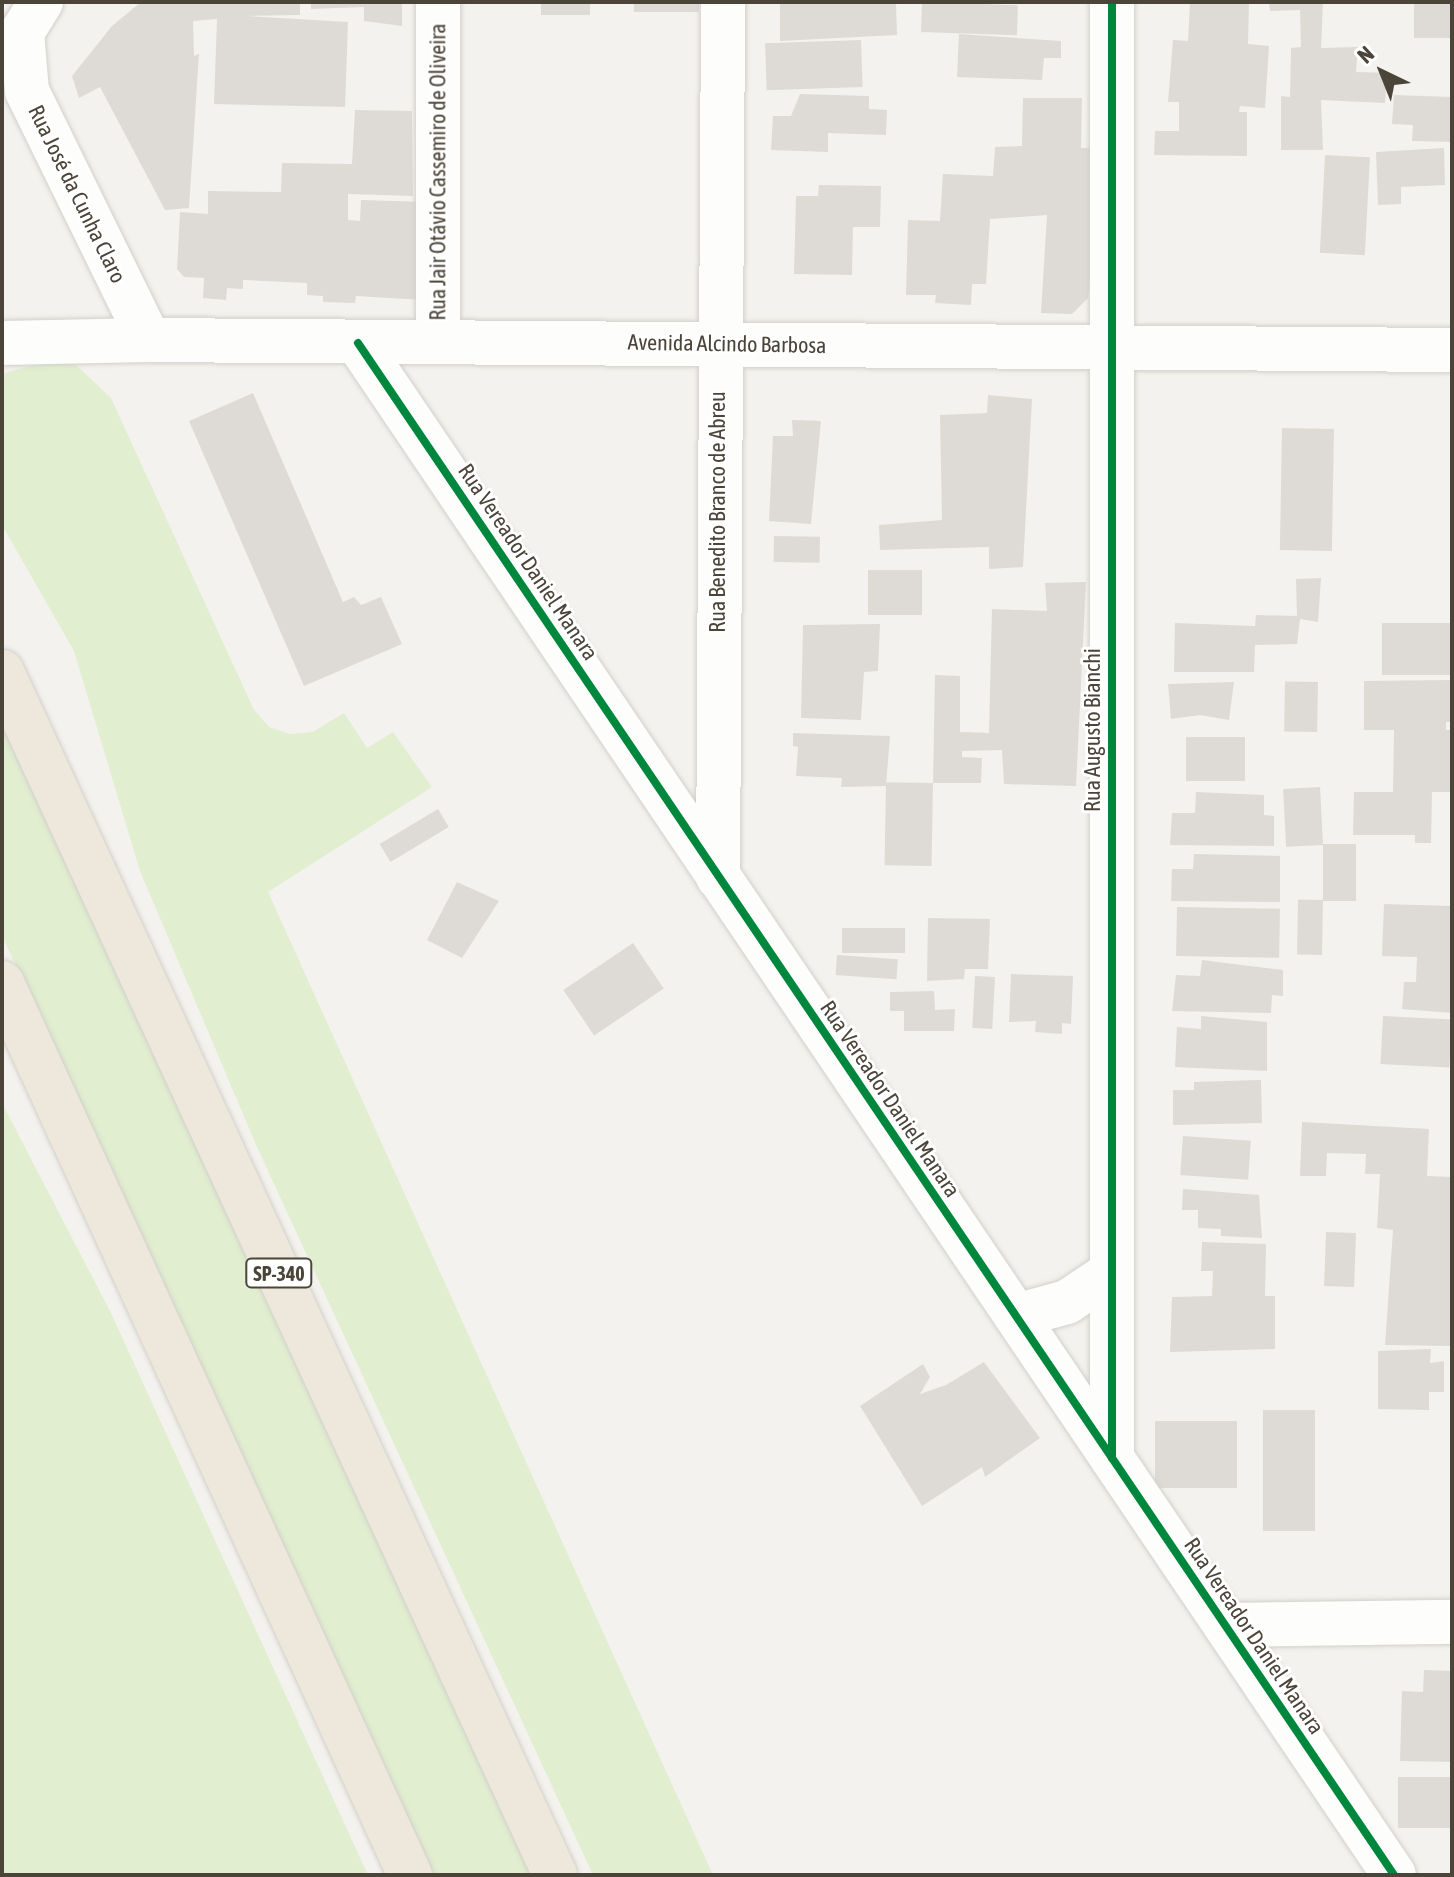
<!DOCTYPE html>
<meta charset="utf-8">
<style>
body{margin:0}
#map{position:relative;width:1454px;height:1877px;overflow:hidden;background:#f4f2ee;font-family:"Asap Condensed",sans-serif}
div>[style]{position:absolute}
.green>*{inset:0;background:#e1eecf}
.building>*{inset:0;background:#dedbd6;transform-origin:0 0}
.roads{filter:drop-shadow(0 0 2px #d2d0cb) drop-shadow(0 0 2px #d2d0cb)}
.minor>*{height:44px;margin:-22px;padding:0 22px;transform-origin:22px;border-radius:22px;background:#fdfdfc}
.highway>*{height:44px;margin:-22px;padding:0 22px;transform-origin:22px;border-radius:22px;background:#ede8db}
.cycleway>*{height:8px;margin:-4px;padding:0 4px;transform-origin:4px;border-radius:4px;background:#00873e}
span{translate:-50% -50%;white-space:nowrap;text-align:center;line-height:1.15;-webkit-text-stroke:6px #fff;paint-order:stroke}
.shield-label span{padding:2px 6px;background:#fff;border:2px solid;border-radius:6px;-webkit-text-stroke-width:0}
.shield-label{font-size:20px;color:#4b4439;font-weight:700}
.street-label{font-size:22px;color:#4b4439}
.frame{position:absolute;inset:0;border:4px solid #4b4439;pointer-events:none}
.north{position:absolute;left:1342px;top:32px;width:80px;height:80px;-webkit-text-stroke:6px #fff;paint-order:stroke;rotate:317deg;font-size:22px;font-weight:700;line-height:32px;text-align:center;color:#4b4439}
.north::after{content:'';display:block;margin:auto;width:28px;height:36px;background:#4b4439;clip-path:polygon(50% 0,100% 100%,50% 72%,0 100%)}
</style>
<div id="map">
<div class="green">
<i style="clip-path:polygon(53px 359px,75px 364px,111px 398px,254px 710px,269px 727px,289px 734px,313px 732px,344px 713px,367px 748px,393px 732px,432px 787px,268px 892px,713px 1875px,593px 1875px,257px 1147px,140px 871px,74px 651px,2px 525px,2px 374px)"></i>
<i style="clip-path:polygon(2px 718px,533px 1875px,434px 1875px,63px 1070px,2px 935px)"></i>
<i style="clip-path:polygon(2px 1103px,111px 1313px,368px 1875px,2px 1875px)"></i>
</div>
<div class="building">
<i style="clip-path:polygon(141px 2px,300px 2px,300px 15px,247px 16px,348px 22px,345px 107px,214px 104px,217px 19px,193px 21px,194px 56px,199px 54px,189px 208px,165px 210px,100px 87px,79px 98px,72px 76px,112px 26px)"></i>
<i style="clip-path:polygon(311px 2px,402px 2px,402px 26px,364px 21px,364px 7px,311px 9px)"></i>
<i style="left:541px;top:2px;width:49px;height:13px"></i>
<i style="left:634px;top:2px;width:65px;height:10px"></i>
<i style="clip-path:polygon(780px 2px,896px 2px,897px 35px,780px 41px)"></i>
<i style="left:922px;top:2px;width:96px;height:30px;rotate:2deg"></i>
<i style="clip-path:polygon(1190px 2px,1249px 2px,1248px 44px,1269px 46px,1265px 108px,1240px 106px,1239px 112px,1247px 112px,1247px 156px,1154px 155px,1155px 131px,1179px 131px,1179px 102px,1168px 102px,1173px 40px,1188px 41px)"></i>
<i style="clip-path:polygon(1269px 2px,1323px 2px,1321px 48px,1358px 47px,1356px 72px,1387px 73px,1385px 103px,1321px 100px,1323px 150px,1281px 150px,1281px 96px,1290px 97px,1291px 48px,1301px 47px,1300px 10px,1270px 11px)"></i>
<i style="left:1414px;top:2px;width:38px;height:36px"></i>
<i style="clip-path:polygon(959px 34px,1061px 41px,1061px 58px,1044px 58px,1042px 80px,957px 77px)"></i>
<i style="left:861px;top:40px;width:47px;height:96px;rotate:88deg"></i>
<i style="clip-path:polygon(800px 94px,869px 96px,869px 109px,887px 110px,886px 135px,828px 133px,828px 152px,771px 150px,773px 116px,791px 116px)"></i>
<i style="clip-path:polygon(1394px 95px,1452px 97px,1452px 142px,1412px 141px,1413px 125px,1392px 124px)"></i>
<i style="clip-path:polygon(1023px 98px,1082px 98px,1081px 148px,1105px 147px,1088px 298px,1072px 314px,1041px 313px,1047px 215px,990px 219px,986px 284px,972px 284px,971px 305px,935px 303px,936px 295px,906px 295px,908px 220px,940px 221px,943px 174px,993px 176px,995px 147px,1022px 146px)"></i>
<i style="clip-path:polygon(355px 110px,412px 111px,413px 196px,348px 194px,348px 220px,360px 221px,361px 200px,427px 202px,423px 300px,356px 296px,355px 303px,323px 302px,323px 296px,307px 295px,307px 283px,243px 280px,243px 289px,227px 288px,226px 300px,203px 298px,204px 278px,184px 277px,177px 269px,180px 212px,208px 214px,208px 191px,281px 192px,282px 163px,352px 164px)"></i>
<i style="clip-path:polygon(1444px 148px,1445px 185px,1401px 187px,1401px 204px,1378px 205px,1376px 152px)"></i>
<i style="left:1325px;top:155px;width:45px;height:98px;rotate:3deg"></i>
<i style="clip-path:polygon(819px 185px,881px 186px,880px 227px,853px 227px,852px 275px,794px 274px,796px 196px,818px 196px)"></i>
<i style="clip-path:polygon(253px 393px,343px 602px,354px 597px,361px 605px,381px 597px,402px 644px,304px 686px,189px 421px)"></i>
<i style="clip-path:polygon(988px 395px,1032px 399px,1023px 567px,989px 569px,989px 547px,880px 550px,879px 525px,942px 520px,940px 415px,987px 413px)"></i>
<i style="clip-path:polygon(792px 420px,821px 421px,811px 524px,769px 521px,773px 436px,793px 436px)"></i>
<i style="left:1334px;top:429px;width:122px;height:52px;rotate:91deg"></i>
<i style="left:774px;top:536px;width:46px;height:26px;rotate:1deg"></i>
<i style="left:868px;top:570px;width:54px;height:45px"></i>
<i style="clip-path:polygon(1321px 578px,1318px 622px,1300px 619px,1297px 644px,1255px 645px,1254px 672px,1174px 672px,1175px 623px,1255px 626px,1256px 615px,1297px 616px,1296px 579px)"></i>
<i style="clip-path:polygon(1086px 582px,1076px 786px,1004px 784px,1002px 750px,962px 751px,962px 757px,982px 758px,981px 783px,933px 783px,935px 675px,960px 676px,960px 732px,989px 733px,992px 609px,1047px 611px,1045px 583px)"></i>
<i style="left:1382px;top:623px;width:70px;height:52px"></i>
<i style="clip-path:polygon(880px 624px,878px 671px,864px 672px,861px 720px,801px 718px,803px 625px)"></i>
<i style="clip-path:polygon(1452px 680px,1452px 722px,1446px 722px,1446px 730px,1452px 730px,1452px 792px,1432px 792px,1431px 843px,1415px 843px,1415px 835px,1353px 835px,1354px 792px,1393px 792px,1394px 730px,1364px 730px,1364px 681px)"></i>
<i style="clip-path:polygon(1234px 682px,1229px 720px,1200px 715px,1171px 719px,1168px 684px)"></i>
<i style="left:1318px;top:682px;width:50px;height:33px;rotate:91deg"></i>
<i style="clip-path:polygon(793px 733px,890px 736px,886px 786px,841px 787px,842px 778px,796px 776px,798px 747px,793px 746px)"></i>
<i style="left:1186px;top:737px;width:59px;height:44px"></i>
<i style="left:933px;top:783px;width:83px;height:47px;rotate:91deg"></i>
<i style="left:1320px;top:787px;width:58px;height:37px;rotate:87deg"></i>
<i style="clip-path:polygon(1196px 792px,1264px 795px,1264px 815px,1274px 816px,1274px 846px,1170px 845px,1172px 813px,1195px 813px)"></i>
<i style="left:438px;top:809px;width:21px;height:68px;rotate:59deg"></i>
<i style="left:1356px;top:844px;width:57px;height:33px;rotate:90deg"></i>
<i style="clip-path:polygon(1194px 854px,1280px 856px,1280px 902px,1171px 901px,1172px 869px,1193px 869px)"></i>
<i style="clip-path:polygon(457px 882px,499px 901px,462px 958px,427px 940px)"></i>
<i style="left:1323px;top:900px;width:55px;height:25px;rotate:91deg"></i>
<i style="clip-path:polygon(1384px 904px,1452px 906px,1452px 1013px,1402px 1009px,1404px 982px,1416px 982px,1417px 957px,1382px 956px)"></i>
<i style="left:1177px;top:907px;width:103px;height:49px;rotate:1deg"></i>
<i style="clip-path:polygon(928px 918px,990px 919px,988px 969px,965px 969px,964px 979px,927px 981px)"></i>
<i style="left:842px;top:928px;width:63px;height:25px"></i>
<i style="left:633px;top:943px;width:55px;height:84px;rotate:56deg"></i>
<i style="left:837px;top:955px;width:61px;height:20px;rotate:4deg"></i>
<i style="clip-path:polygon(1202px 960px,1283px 970px,1283px 996px,1272px 995px,1271px 1013px,1172px 1011px,1176px 975px,1200px 976px)"></i>
<i style="clip-path:polygon(1011px 974px,1073px 976px,1071px 1024px,1062px 1023px,1062px 1034px,1035px 1032px,1036px 1021px,1009px 1022px)"></i>
<i style="left:975px;top:976px;width:20px;height:52px;rotate:3deg"></i>
<i style="clip-path:polygon(934px 991px,935px 1010px,955px 1009px,954px 1031px,904px 1031px,904px 1011px,890px 1011px,890px 992px)"></i>
<i style="clip-path:polygon(1201px 1016px,1267px 1022px,1267px 1071px,1175px 1067px,1177px 1027px,1201px 1029px)"></i>
<i style="left:1383px;top:1016px;width:69px;height:48px;rotate:3deg"></i>
<i style="clip-path:polygon(1261px 1080px,1262px 1123px,1173px 1125px,1173px 1090px,1194px 1090px,1194px 1082px)"></i>
<i style="clip-path:polygon(1302px 1122px,1429px 1129px,1427px 1176px,1452px 1177px,1452px 1346px,1385px 1345px,1393px 1230px,1377px 1228px,1380px 1174px,1365px 1174px,1366px 1154px,1327px 1153px,1326px 1176px,1300px 1176px)"></i>
<i style="left:1183px;top:1136px;width:68px;height:39px;rotate:4deg"></i>
<i style="clip-path:polygon(1183px 1189px,1259px 1195px,1262px 1238px,1221px 1236px,1221px 1229px,1198px 1228px,1198px 1210px,1182px 1210px)"></i>
<i style="left:1326px;top:1232px;width:30px;height:54px;rotate:2deg"></i>
<i style="clip-path:polygon(1202px 1242px,1266px 1244px,1265px 1296px,1275px 1296px,1275px 1349px,1170px 1352px,1172px 1297px,1212px 1296px,1213px 1271px,1201px 1271px)"></i>
<i style="clip-path:polygon(1431px 1349px,1430px 1363px,1444px 1361px,1444px 1392px,1429px 1392px,1429px 1410px,1378px 1409px,1378px 1351px)"></i>
<i style="clip-path:polygon(984px 1362px,1040px 1438px,985px 1477px,982px 1467px,922px 1506px,860px 1406px,923px 1364px,930px 1377px,920px 1394px,946px 1385px)"></i>
<i style="left:1315px;top:1410px;width:121px;height:52px;rotate:90deg"></i>
<i style="left:1155px;top:1421px;width:82px;height:67px"></i>
<i style="clip-path:polygon(1424px 1670px,1452px 1671px,1452px 1762px,1400px 1761px,1402px 1691px,1423px 1692px)"></i>
<i style="left:1398px;top:1777px;width:54px;height:51px"></i>
</div>
<div class="roads">
<div class="minor">
<i style="left:41px;top:2px;width:36px;rotate:122deg"></i>
<i style="left:22px;top:32px;width:59px;rotate:85.2deg"></i>
<i style="left:27px;top:91px;width:277px;rotate:63.9deg"></i>
<i style="left:1112px;top:2px;width:1456px;rotate:90deg"></i>
<i style="left:438px;top:342px;width:340px;rotate:-90deg"></i>
<i style="left:2px;top:343px;width:147px;rotate:-1.2deg"></i>
<i style="left:149px;top:340px;width:1303px;rotate:0.44deg"></i>
<i style="left:358px;top:343px;width:1849px;rotate:55.93deg"></i>
<i style="left:718px;top:877px;width:875px;rotate:-89.67deg"></i>
<i style="left:1016px;top:1316px;width:53px;rotate:-15.4deg"></i>
<i style="left:1067px;top:1302px;width:54px;rotate:-33.7deg"></i>
<i style="left:1226px;top:1625px;width:226px;rotate:-0.8deg"></i>
</div>
<div class="highway">
<i style="left:2px;top:672px;width:1324px;rotate:65.31deg"></i>
<i style="left:2px;top:983px;width:981px;rotate:65.42deg"></i>
</div>
</div>
<div class="cycleway">
<i style="left:1112px;top:2px;width:1456px;rotate:90deg"></i>
<i style="left:358px;top:343px;width:1849px;rotate:55.93deg"></i>
</div>
<div class="shield-label">
<span style="left:279px;top:1273px">SP-340</span>
</div>
<div class="street-label">
<span style="left:438px;top:172px;rotate:-90deg">Rua Jair Otávio Cassemiro de Oliveira</span>
<span style="left:77px;top:194px;rotate:64deg">Rua José da Cunha Claro</span>
<span style="left:727px;top:344px;rotate:1deg">Avenida Alcindo Barbosa</span>
<span style="left:718px;top:512px;rotate:-90deg">Rua Benedito Branco de Abreu</span>
<span style="left:528px;top:562px;rotate:56deg">Rua Vereador Daniel Manara</span>
<span style="left:1093px;top:730px;rotate:-90deg">Rua Augusto Bianchi</span>
<span style="left:890px;top:1099px;rotate:56deg">Rua Vereador Daniel Manara</span>
<span style="left:1254px;top:1636px;rotate:56deg">Rua Vereador Daniel Manara</span>
</div>
<div class="frame"></div>
<div class="north">N</div>
</div>
